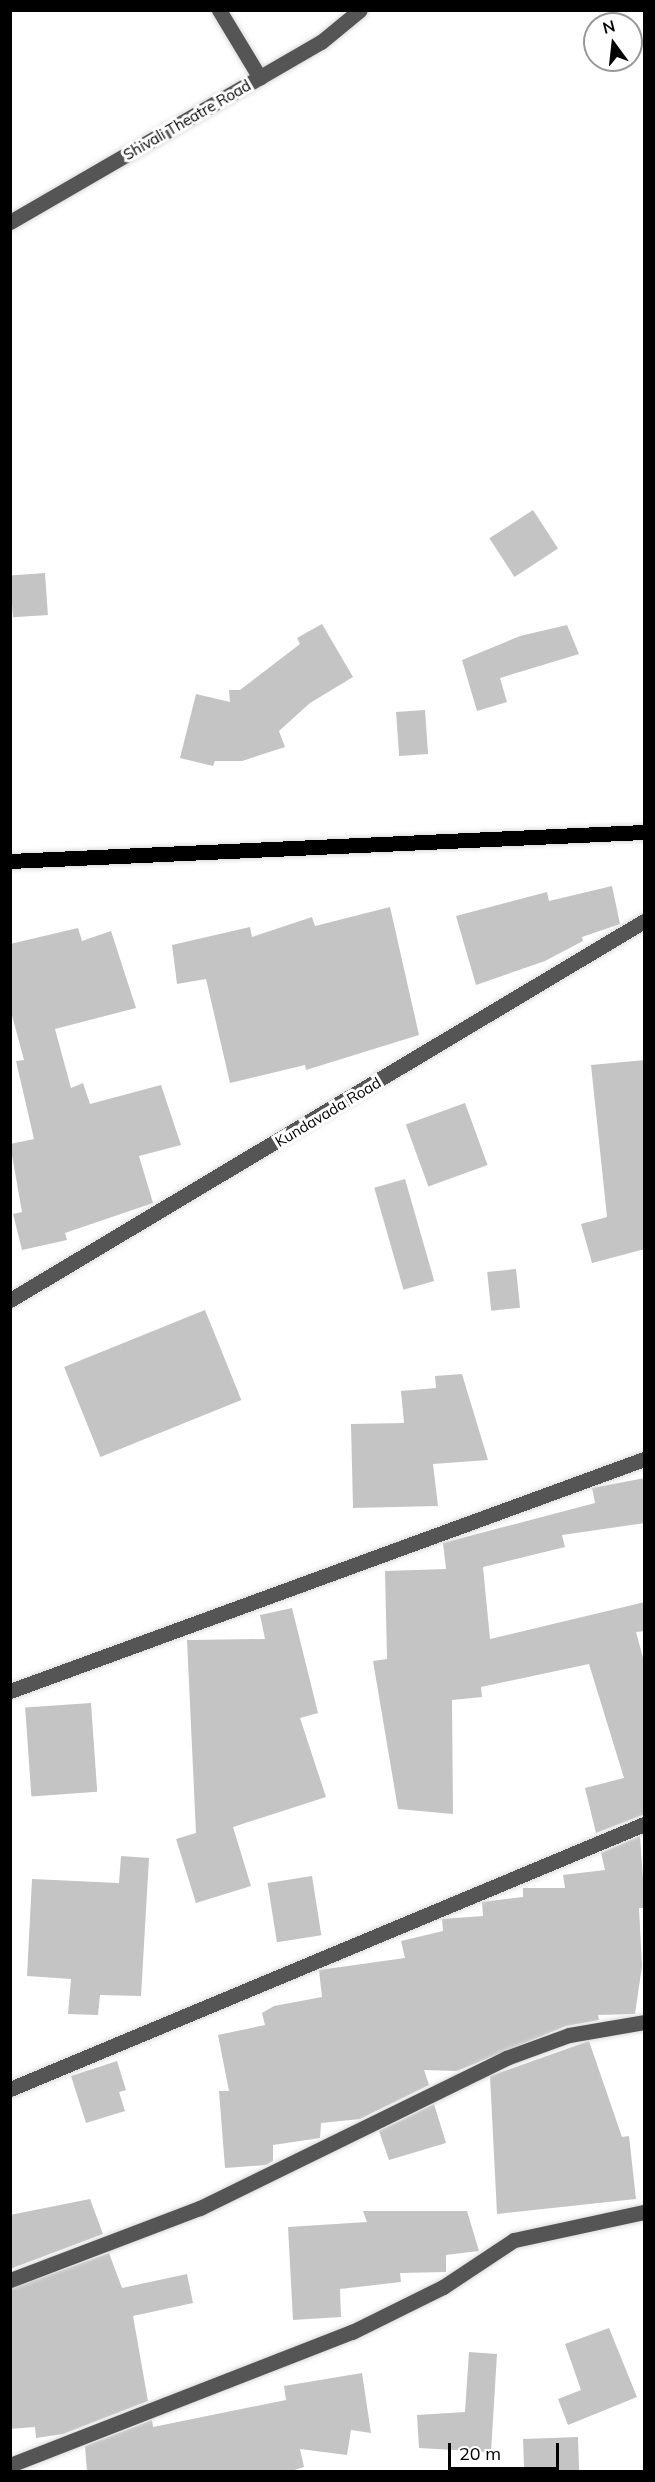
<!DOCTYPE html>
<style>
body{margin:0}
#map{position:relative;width:655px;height:2482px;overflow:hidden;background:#fff;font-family:Mulish,sans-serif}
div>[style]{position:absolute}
.building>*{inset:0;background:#c4c4c4;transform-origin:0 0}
.roads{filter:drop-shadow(0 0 2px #dbdbdb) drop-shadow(0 0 2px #dbdbdb)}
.minor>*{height:15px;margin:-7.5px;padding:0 7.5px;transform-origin:7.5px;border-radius:7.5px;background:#555}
.major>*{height:15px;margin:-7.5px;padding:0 7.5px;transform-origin:7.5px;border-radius:7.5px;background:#000}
span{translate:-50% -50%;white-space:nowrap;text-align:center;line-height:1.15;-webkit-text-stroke:6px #fff;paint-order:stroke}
.street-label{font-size:15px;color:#000}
.frame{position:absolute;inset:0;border:12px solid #000;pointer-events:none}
.north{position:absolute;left:583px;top:12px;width:60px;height:60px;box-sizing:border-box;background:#fff;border:2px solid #999;border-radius:50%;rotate:345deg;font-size:16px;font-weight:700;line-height:24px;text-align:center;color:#000}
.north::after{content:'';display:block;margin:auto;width:21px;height:27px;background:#000;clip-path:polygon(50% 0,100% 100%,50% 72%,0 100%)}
.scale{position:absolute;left:448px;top:2443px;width:111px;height:27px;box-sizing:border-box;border:3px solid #000;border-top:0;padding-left:8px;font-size:18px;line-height:21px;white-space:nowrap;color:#000;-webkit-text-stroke:4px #fff;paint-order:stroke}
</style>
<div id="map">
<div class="building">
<i style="left:533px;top:510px;width:46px;height:52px;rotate:57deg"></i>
<i style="left:45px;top:573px;width:42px;height:35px;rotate:86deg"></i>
<i style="clip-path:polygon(322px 624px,353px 677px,310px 703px,279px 731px,285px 747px,242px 761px,215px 761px,213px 766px,180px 758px,196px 694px,230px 702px,229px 690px,240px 690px,300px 644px,297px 638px)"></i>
<i style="clip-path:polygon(567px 625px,579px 654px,500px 678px,507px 702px,477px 711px,462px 660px,520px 636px)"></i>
<i style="left:425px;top:710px;width:44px;height:29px;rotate:86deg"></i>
<i style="clip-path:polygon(612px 886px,620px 924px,582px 937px,583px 941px,545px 961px,476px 985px,456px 916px,547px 892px,549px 901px)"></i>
<i style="clip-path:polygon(390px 907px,419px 1035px,306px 1070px,305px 1065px,230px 1083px,206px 979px,177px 984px,172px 945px,250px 927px,252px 937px,312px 917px,315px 926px)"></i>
<i style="clip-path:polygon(78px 928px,82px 941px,111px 931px,136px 1008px,55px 1029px,71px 1088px,83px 1083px,90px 1104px,161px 1085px,181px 1145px,139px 1156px,153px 1203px,65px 1233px,67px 1240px,22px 1250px,13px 1214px,22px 1212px,10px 1144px,34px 1139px,16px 1061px,24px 1060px,10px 1008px,10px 944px)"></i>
<i style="clip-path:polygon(645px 1060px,645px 1249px,592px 1263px,581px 1224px,607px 1217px,591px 1065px)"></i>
<i style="left:465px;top:1103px;width:66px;height:63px;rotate:70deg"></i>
<i style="left:405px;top:1179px;width:106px;height:32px;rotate:74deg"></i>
<i style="left:516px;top:1269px;width:39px;height:29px;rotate:84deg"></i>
<i style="left:205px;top:1310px;width:97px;height:152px;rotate:68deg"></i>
<i style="clip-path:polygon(462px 1374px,488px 1460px,433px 1464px,438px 1506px,353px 1508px,351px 1424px,404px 1423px,401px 1391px,436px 1388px,435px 1376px)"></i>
<i style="clip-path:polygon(645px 1478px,645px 1523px,562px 1535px,565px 1547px,483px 1567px,490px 1639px,645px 1602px,645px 1631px,636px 1632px,645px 1665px,645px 1814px,596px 1833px,585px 1788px,624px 1778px,589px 1664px,481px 1687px,482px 1697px,452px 1700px,453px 1814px,398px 1809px,373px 1661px,387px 1659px,385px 1571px,446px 1569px,443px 1543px,595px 1503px,592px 1488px)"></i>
<i style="clip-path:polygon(292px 1608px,318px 1713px,300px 1718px,326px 1797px,233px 1827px,251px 1886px,196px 1903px,176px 1839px,196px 1833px,187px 1640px,265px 1639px,260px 1615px)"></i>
<i style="left:91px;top:1703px;width:89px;height:66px;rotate:86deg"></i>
<i style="clip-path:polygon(640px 1836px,645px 1908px,639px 1908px,642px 1966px,635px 2014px,598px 2015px,599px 2020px,566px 2026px,457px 2071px,424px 2070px,429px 2085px,360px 2119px,321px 2123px,320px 2138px,273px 2145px,273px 2161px,266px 2165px,225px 2168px,219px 2091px,229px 2091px,218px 2035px,265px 2025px,262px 2013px,274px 2006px,322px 1997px,319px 1970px,405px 1958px,401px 1941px,443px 1931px,442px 1919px,483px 1916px,482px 1902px,523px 1897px,523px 1888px,565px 1888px,563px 1875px,605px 1870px,601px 1853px)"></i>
<i style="clip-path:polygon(121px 1856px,149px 1858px,141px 1996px,100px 1995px,98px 2015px,68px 2014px,71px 1979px,27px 1976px,32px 1879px,119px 1883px)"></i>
<i style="left:312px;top:1876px;width:60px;height:45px;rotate:81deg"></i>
<i style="clip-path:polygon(589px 2041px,622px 2137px,629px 2136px,636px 2199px,497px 2214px,490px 2076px)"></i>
<i style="clip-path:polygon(117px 2061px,126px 2090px,119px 2092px,125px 2111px,86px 2123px,71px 2076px)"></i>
<i style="clip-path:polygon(434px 2104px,446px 2143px,389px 2160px,379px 2131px)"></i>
<i style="clip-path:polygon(90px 2199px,103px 2234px,10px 2269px,10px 2215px)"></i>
<i style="clip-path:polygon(363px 2211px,467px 2211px,479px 2251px,446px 2255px,446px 2272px,400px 2273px,401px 2282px,340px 2289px,341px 2317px,293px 2320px,288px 2227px,367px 2222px)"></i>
<i style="clip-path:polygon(109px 2253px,122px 2288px,187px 2274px,193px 2303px,133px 2316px,148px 2401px,63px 2434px,36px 2438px,35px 2427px,10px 2429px,10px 2289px)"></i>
<i style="clip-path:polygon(609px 2328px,637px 2397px,568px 2425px,558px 2399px,581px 2390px,565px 2344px)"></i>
<i style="clip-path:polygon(469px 2352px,497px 2354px,491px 2452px,419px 2448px,417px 2415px,465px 2412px)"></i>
<i style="clip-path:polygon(362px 2373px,371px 2433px,351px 2430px,347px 2455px,300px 2449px,304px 2467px,288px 2472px,87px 2472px,85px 2446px,152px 2420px,153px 2427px,286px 2400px,284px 2386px)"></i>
<i style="left:578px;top:2437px;width:35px;height:55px;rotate:88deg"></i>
</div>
<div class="roads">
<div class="minor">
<i style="left:219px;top:10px;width:79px;rotate:58.9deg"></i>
<i style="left:10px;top:222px;width:359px;rotate:-30.1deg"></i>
<i style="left:321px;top:42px;width:50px;rotate:-39.4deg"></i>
<i style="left:10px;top:1300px;width:739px;rotate:-30.87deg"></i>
<i style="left:10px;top:1691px;width:675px;rotate:-20.1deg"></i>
<i style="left:10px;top:2089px;width:687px;rotate:-22.68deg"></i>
<i style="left:10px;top:2280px;width:203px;rotate:-20.8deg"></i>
<i style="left:200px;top:2208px;width:341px;rotate:-26.1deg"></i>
<i style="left:506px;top:2058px;width:67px;rotate:-20.1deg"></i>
<i style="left:569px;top:2035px;width:76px;rotate:-9.8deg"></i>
<i style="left:10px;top:2465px;width:367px;rotate:-21.3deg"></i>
<i style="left:352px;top:2332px;width:102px;rotate:-26.3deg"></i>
<i style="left:443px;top:2287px;width:85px;rotate:-33.5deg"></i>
<i style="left:514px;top:2240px;width:133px;rotate:-12.2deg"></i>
</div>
<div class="major">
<i style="left:10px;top:861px;width:635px;rotate:-2.62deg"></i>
</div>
</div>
<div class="street-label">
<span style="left:187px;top:120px;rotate:-30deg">Shivali Theatre Road</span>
<span style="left:328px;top:1112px;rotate:-31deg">Kundavada Road</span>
</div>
<div class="frame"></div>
<div class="north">N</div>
<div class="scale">20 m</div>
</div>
